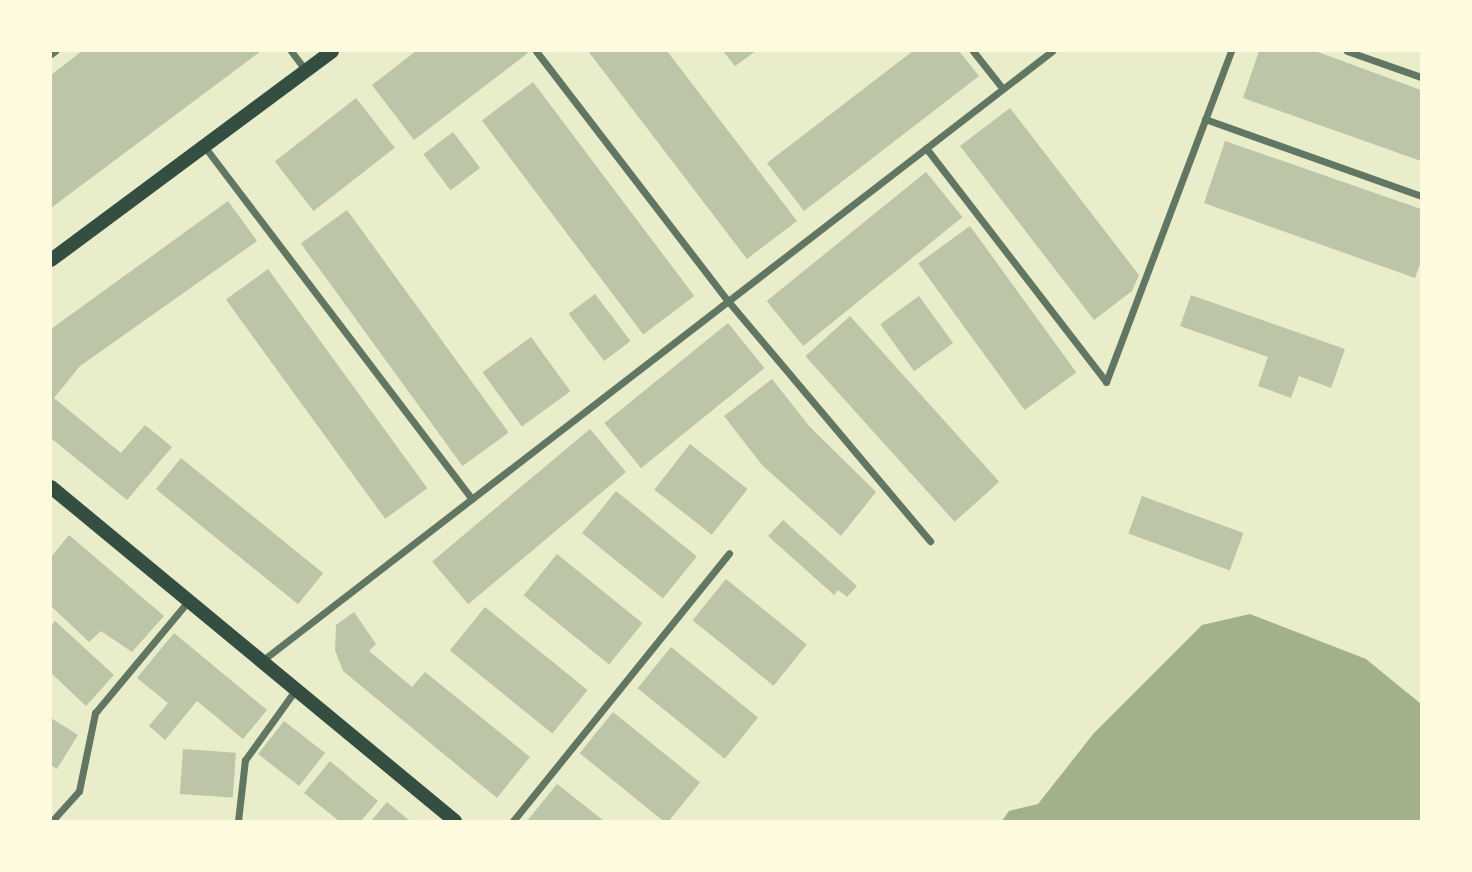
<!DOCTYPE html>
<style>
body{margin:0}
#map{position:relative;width:1472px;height:872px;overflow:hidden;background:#e9edc9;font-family:Barlow,sans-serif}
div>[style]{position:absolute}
.water>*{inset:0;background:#a3b18a}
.building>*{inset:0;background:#bcc5a7;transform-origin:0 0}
.minor>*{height:7px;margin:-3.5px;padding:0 3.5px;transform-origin:3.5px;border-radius:3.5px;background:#617663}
.secondary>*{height:14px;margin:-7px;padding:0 7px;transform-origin:7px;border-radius:7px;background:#344e41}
span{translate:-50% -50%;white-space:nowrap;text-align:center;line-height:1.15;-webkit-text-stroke:7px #fefae0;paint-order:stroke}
.frame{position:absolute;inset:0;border:52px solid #fefae0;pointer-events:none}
</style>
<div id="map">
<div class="water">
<i style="clip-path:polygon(1250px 614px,1366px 659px,1421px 704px,1421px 821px,1002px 821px,1009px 811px,1038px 804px,1094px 733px,1202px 625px)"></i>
</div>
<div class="building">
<i style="clip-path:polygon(82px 51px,261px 51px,51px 208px,51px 75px)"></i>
<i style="clip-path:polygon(416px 51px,526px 51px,528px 53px,414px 140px,372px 85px)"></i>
<i style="clip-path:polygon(588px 51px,667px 51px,797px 221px,747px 259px)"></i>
<i style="clip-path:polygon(723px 51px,756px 51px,735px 66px)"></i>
<i style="clip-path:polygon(913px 51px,959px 51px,979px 76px,804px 211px,767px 163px)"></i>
<i style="clip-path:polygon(1259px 51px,1315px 51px,1421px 90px,1421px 161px,1243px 98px)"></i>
<i style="left:533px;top:82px;width:268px;height:64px;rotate:53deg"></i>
<i style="left:356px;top:98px;width:63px;height:103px;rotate:52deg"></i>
<i style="clip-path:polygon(1010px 108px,1139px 275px,1132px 291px,1094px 320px,960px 146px)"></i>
<i style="left:453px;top:132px;width:45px;height:37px;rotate:53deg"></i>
<i style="clip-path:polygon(1225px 141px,1421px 209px,1421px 261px,1415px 278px,1204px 203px)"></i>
<i style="left:926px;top:172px;width:58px;height:205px;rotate:51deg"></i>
<i style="clip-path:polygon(228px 201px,257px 241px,80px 366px,54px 398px,121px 453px,145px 425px,172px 447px,127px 500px,51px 438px,51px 329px)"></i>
<i style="left:347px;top:210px;width:275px;height:57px;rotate:54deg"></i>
<i style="left:970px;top:226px;width:181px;height:64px;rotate:54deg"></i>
<i style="left:268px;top:269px;width:271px;height:52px;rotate:54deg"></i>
<i style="left:595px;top:294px;width:59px;height:33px;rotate:53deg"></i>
<i style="clip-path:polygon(1191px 295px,1345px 349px,1331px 388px,1299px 376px,1291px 398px,1258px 386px,1268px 357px,1180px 326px)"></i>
<i style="left:919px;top:296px;width:58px;height:48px;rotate:54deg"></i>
<i style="left:850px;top:316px;width:223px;height:60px;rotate:48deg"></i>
<i style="left:728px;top:323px;width:58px;height:159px;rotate:51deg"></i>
<i style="left:531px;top:337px;width:67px;height:60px;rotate:54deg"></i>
<i style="clip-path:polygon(772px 379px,810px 427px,876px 492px,841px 536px,762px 465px,724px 416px)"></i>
<i style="left:590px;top:429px;width:56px;height:206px;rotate:50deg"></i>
<i style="left:690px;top:444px;width:73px;height:58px;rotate:38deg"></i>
<i style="left:181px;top:458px;width:183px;height:40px;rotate:39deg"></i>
<i style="left:616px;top:491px;width:104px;height:54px;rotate:39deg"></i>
<i style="left:1142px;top:496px;width:108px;height:40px;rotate:20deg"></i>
<i style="clip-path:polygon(783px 520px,857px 586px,847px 597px,838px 590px,834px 595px,768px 536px)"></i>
<i style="clip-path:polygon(69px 535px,164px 616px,132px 652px,101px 631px,89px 642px,51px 606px,51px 557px)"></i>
<i style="left:557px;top:554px;width:110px;height:53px;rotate:39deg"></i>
<i style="left:726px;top:579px;width:104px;height:53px;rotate:39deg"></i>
<i style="left:485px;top:607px;width:132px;height:56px;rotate:39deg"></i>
<i style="clip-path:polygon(354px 612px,376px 644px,369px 651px,412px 687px,425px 672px,530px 757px,497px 798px,343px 671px,335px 650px,336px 625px)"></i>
<i style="clip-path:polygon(55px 621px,114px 675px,86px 706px,51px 673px,51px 626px)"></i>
<i style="clip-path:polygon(174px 633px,267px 710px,243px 739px,197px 701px,165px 740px,149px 726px,168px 703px,137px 678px)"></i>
<i style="left:671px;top:647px;width:112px;height:53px;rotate:39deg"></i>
<i style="left:613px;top:712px;width:112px;height:53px;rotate:39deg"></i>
<i style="clip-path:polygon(51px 718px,78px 735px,57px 769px,51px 765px)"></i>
<i style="left:284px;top:721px;width:52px;height:42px;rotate:38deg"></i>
<i style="left:183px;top:749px;width:53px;height:45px;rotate:4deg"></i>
<i style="clip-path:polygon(330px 761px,378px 801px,361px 821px,339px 821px,304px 793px)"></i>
<i style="clip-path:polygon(557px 784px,604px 821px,527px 821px)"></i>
<i style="clip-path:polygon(387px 802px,410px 821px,371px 821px)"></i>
</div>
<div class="minor">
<i style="left:291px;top:51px;width:25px;rotate:53deg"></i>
<i style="left:536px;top:51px;width:315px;rotate:52.5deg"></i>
<i style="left:728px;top:301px;width:314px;rotate:49.9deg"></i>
<i style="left:973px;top:51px;width:48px;rotate:51.7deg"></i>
<i style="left:1347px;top:51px;width:78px;rotate:19.4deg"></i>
<i style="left:51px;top:54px;width:5px;rotate:-37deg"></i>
<i style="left:1205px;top:119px;width:229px;rotate:19.6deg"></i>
<i style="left:204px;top:146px;width:443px;rotate:52.8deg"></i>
<i style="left:926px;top:148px;width:295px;rotate:52.4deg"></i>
<i style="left:1106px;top:382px;width:354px;rotate:-69.3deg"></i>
<i style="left:263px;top:660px;width:997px;rotate:-37.66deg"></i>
<i style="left:52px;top:821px;width:40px;rotate:-48deg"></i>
<i style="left:79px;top:791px;width:80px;rotate:-78.4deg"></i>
<i style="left:95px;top:713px;width:148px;rotate:-50.2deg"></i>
<i style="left:238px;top:821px;width:61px;rotate:-83.5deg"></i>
<i style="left:245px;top:760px;width:87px;rotate:-54.3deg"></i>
<i style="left:513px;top:821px;width:344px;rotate:-51.1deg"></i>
</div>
<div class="secondary">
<i style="left:51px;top:260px;width:350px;rotate:-36.6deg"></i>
<i style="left:51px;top:487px;width:524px;rotate:39.58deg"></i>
</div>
<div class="frame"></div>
</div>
